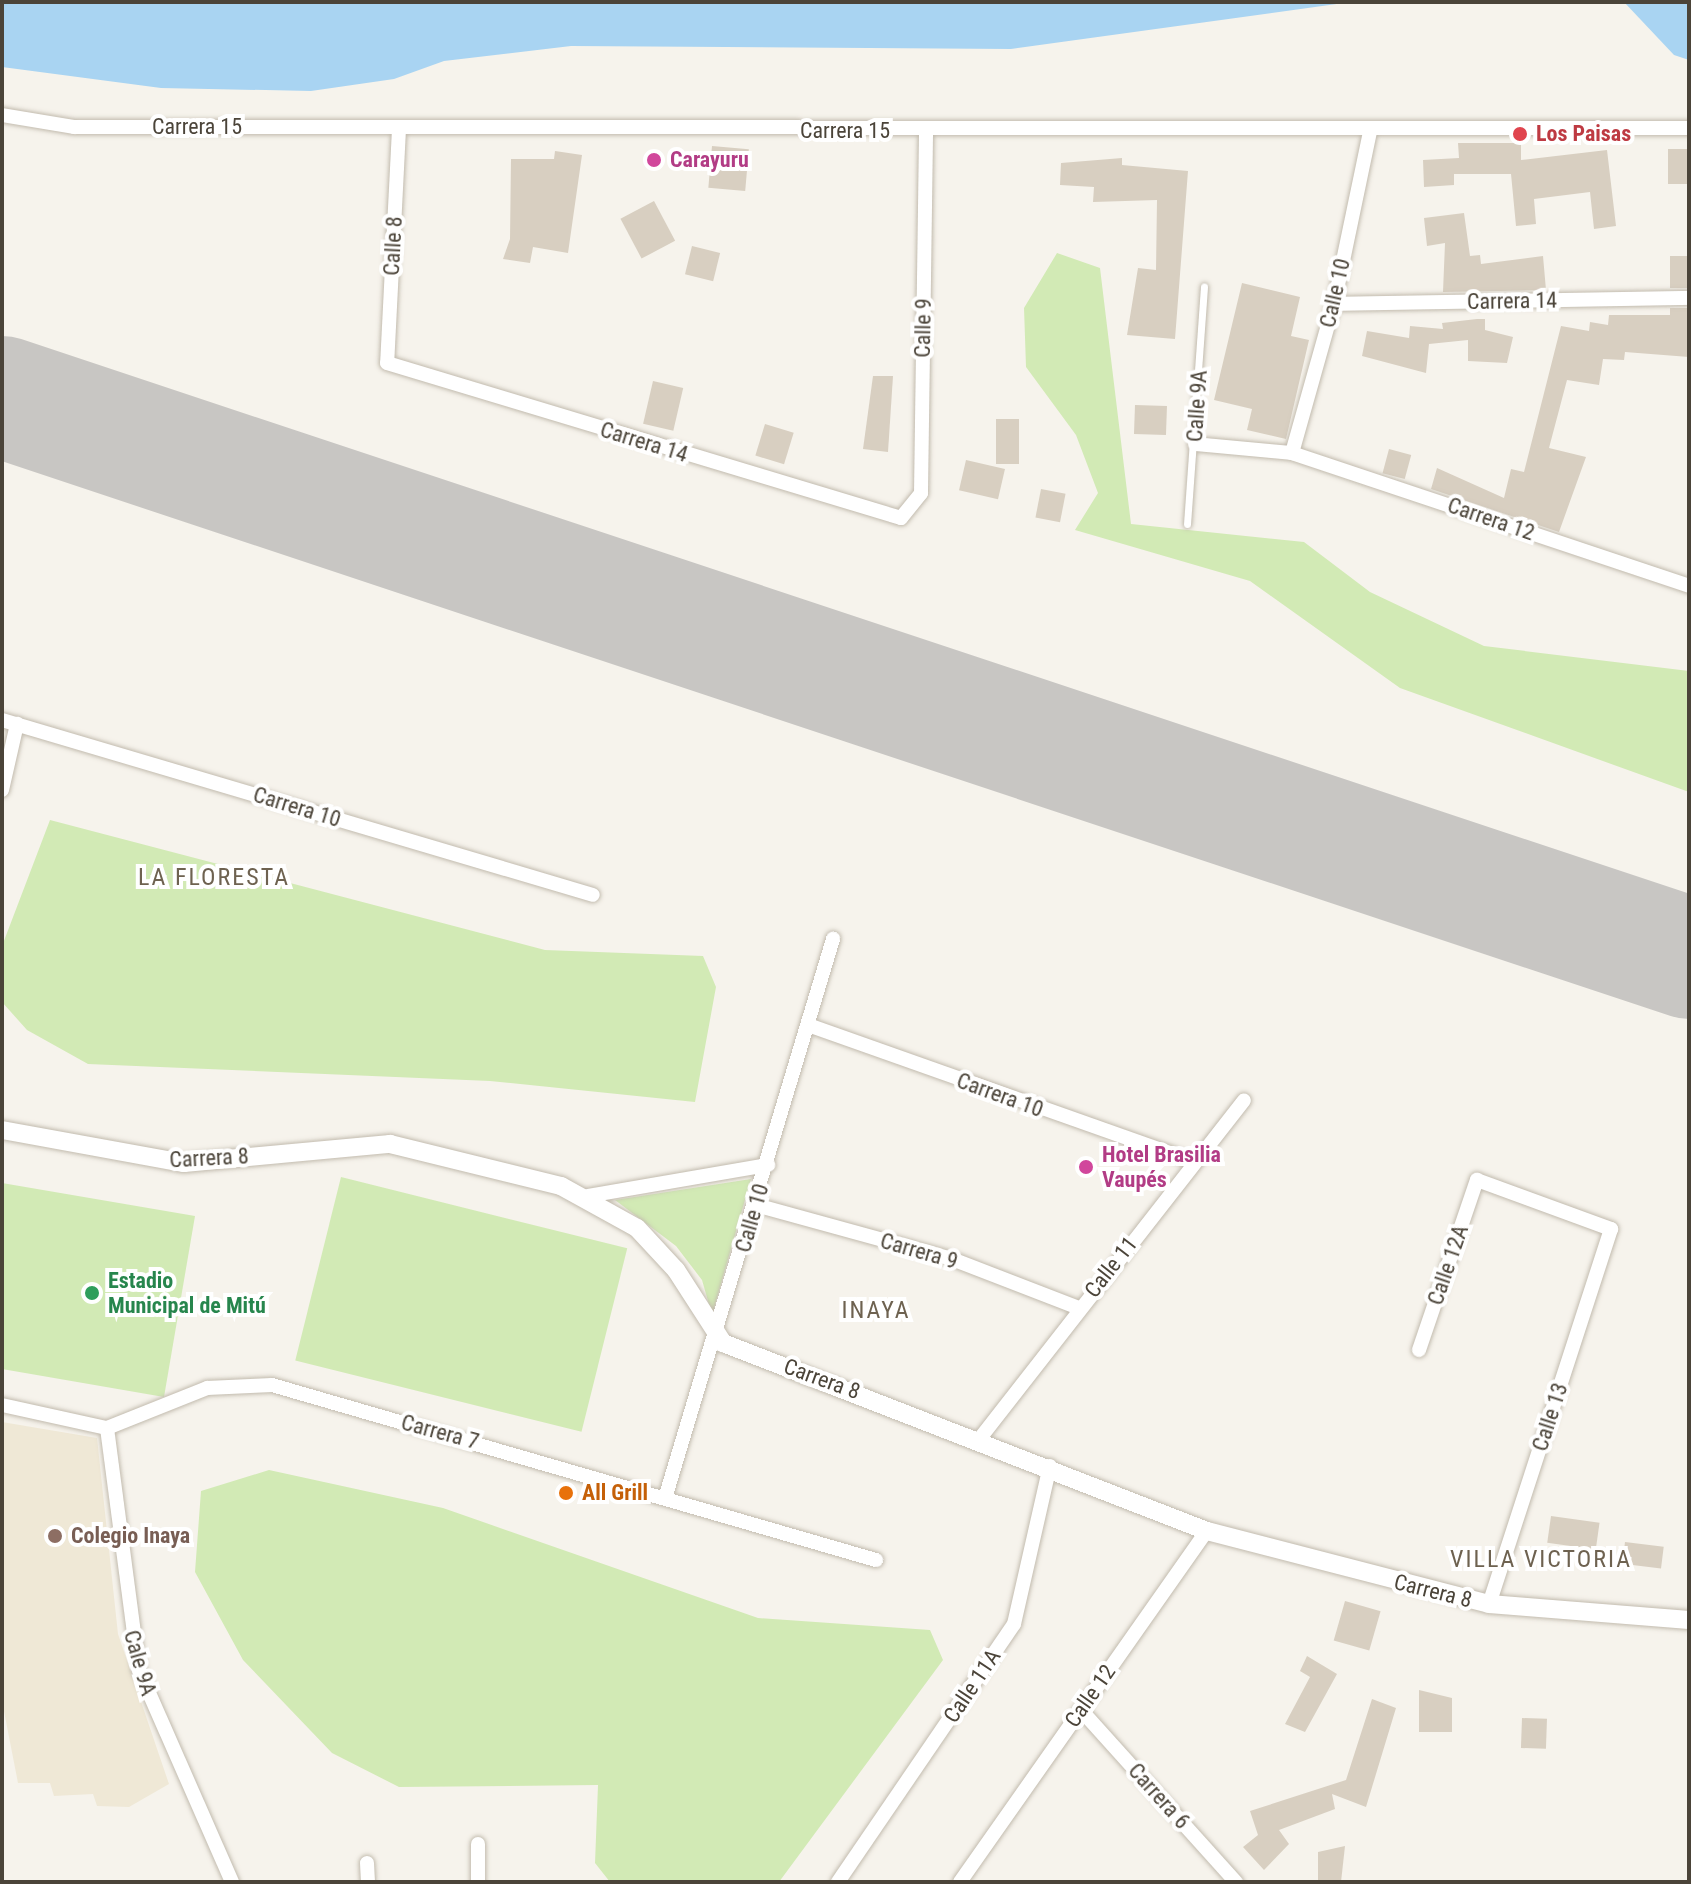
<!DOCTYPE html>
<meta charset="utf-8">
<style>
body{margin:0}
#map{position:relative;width:1691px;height:1884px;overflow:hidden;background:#f6f3ec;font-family:"Roboto Condensed",sans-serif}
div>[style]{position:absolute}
.education>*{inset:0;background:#efe8d6}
.green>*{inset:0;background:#d2eab5;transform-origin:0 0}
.water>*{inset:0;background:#a9d4f2}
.runway>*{height:122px;margin:-61px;padding:0 61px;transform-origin:61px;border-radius:61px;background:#c8c6c3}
.building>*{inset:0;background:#d8cfc1;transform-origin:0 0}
.roads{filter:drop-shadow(0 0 2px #c2bbae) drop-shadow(0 0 2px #c2bbae)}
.service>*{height:7px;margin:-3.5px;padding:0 3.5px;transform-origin:3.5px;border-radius:3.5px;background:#fff}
.minor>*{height:14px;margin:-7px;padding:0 7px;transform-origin:7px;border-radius:7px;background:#fff}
.tertiary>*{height:18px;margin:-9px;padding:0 9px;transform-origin:9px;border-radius:9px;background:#fff}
.dots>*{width:22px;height:22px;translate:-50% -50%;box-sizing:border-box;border:4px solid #fff;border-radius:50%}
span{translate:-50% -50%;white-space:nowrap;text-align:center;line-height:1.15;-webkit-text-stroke:8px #fff;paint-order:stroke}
.street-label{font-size:22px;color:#4b4439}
.health-label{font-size:22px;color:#be3a42;font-weight:700}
.left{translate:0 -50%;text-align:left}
.hotel-label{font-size:22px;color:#b23c85;font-weight:700}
.leisure-label{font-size:22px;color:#27864d;font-weight:700}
.food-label{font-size:22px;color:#c56008;font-weight:700}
.education-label{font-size:22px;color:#785e54;font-weight:700}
.neighbourhood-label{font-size:24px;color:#6e6250;letter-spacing:2px}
.frame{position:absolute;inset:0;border:4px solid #4b4439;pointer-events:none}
</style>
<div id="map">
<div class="education">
<i style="clip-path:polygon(2px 1422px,97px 1438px,118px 1634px,169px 1784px,129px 1807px,97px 1806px,93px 1794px,54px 1796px,50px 1783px,18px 1783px,2px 1701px)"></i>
</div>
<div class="green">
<i style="clip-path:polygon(1057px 253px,1100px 268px,1131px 524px,1304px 542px,1370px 592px,1484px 646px,1689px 671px,1689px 792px,1400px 688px,1250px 581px,1075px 530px,1098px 493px,1076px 435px,1026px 367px,1024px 308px)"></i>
<i style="clip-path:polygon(50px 820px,545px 950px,703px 956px,716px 987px,695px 1102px,490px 1081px,88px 1064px,27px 1030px,2px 1002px,2px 946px)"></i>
<i style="left:341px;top:1177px;width:295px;height:189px;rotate:14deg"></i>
<i style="clip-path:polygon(751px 1179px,712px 1315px,702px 1280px,676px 1246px,615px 1200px)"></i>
<i style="clip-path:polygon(2px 1183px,195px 1216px,164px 1397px,2px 1369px)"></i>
<i style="clip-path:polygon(269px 1470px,443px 1508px,758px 1618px,930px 1630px,943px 1660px,779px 1882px,610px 1882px,595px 1863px,598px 1785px,399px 1787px,332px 1753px,243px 1660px,195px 1572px,201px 1491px)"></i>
</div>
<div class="water">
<i style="clip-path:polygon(2px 2px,1351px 2px,1011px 49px,571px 46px,444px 61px,394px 79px,311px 91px,161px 88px,2px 67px)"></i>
<i style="clip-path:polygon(1624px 2px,1689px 2px,1689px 60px,1674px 55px)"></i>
</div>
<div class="runway">
<i style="left:2px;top:397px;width:1778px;rotate:18.39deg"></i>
</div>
<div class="building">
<i style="clip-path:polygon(1458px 143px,1521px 143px,1521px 160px,1607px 150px,1616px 226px,1594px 229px,1590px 192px,1534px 199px,1536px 224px,1516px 226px,1511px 174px,1454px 174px,1454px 185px,1424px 187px,1423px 160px,1459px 158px)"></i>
<i style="left:712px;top:146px;width:37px;height:42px;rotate:5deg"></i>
<i style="left:1689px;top:149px;width:35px;height:21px;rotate:90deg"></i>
<i style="clip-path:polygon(555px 151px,582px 155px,568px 253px,533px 247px,530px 263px,503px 259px,510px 239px,511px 159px,554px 159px)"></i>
<i style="clip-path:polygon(1122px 158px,1122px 165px,1188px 171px,1175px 339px,1127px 335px,1138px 268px,1156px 270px,1157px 200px,1093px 202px,1094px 187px,1060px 185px,1061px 163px)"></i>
<i style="left:654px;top:201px;width:45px;height:38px;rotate:62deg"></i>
<i style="clip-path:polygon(1464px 213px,1470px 256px,1480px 255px,1481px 264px,1543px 256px,1546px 290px,1443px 292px,1445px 243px,1427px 246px,1424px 218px)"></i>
<i style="left:692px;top:246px;width:29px;height:29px;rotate:14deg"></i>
<i style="left:1670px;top:256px;width:19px;height:32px"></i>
<i style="clip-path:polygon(1242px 283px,1300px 297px,1291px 336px,1309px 340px,1286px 439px,1247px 430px,1252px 409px,1214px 400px)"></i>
<i style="clip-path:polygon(1670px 308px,1689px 308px,1689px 357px,1625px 352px,1624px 360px,1603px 359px,1599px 385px,1567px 380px,1549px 448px,1586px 457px,1559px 532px,1431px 489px,1437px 468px,1504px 498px,1511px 469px,1524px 472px,1561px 326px,1589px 331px,1590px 322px,1608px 325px,1609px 315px,1670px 315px)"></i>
<i style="clip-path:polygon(1477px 319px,1485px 319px,1485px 330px,1513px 337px,1507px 363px,1468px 361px,1468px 340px,1429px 344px,1426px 373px,1362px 356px,1367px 331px,1409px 338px,1410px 326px,1443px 329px,1442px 323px)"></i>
<i style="clip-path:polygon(873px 376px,893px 376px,888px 452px,863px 449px)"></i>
<i style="left:653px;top:381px;width:31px;height:44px;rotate:13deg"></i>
<i style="left:1135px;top:405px;width:32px;height:29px;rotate:2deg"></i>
<i style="left:996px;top:419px;width:23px;height:45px"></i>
<i style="left:765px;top:424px;width:30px;height:33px;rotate:17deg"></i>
<i style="left:1389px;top:449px;width:23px;height:25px;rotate:15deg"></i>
<i style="left:966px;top:460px;width:40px;height:31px;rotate:13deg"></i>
<i style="left:1041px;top:489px;width:25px;height:29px;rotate:11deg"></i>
<i style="left:1551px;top:1516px;width:49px;height:27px;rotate:8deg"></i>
<i style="left:1625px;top:1542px;width:39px;height:22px;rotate:7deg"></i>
<i style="left:1345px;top:1601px;width:37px;height:41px;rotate:16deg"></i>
<i style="clip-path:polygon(1307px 1656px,1337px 1674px,1305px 1732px,1285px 1724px,1310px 1677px,1300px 1671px)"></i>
<i style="clip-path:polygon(1419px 1690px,1452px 1698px,1452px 1732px,1419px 1732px)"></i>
<i style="clip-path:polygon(1372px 1699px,1396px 1708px,1366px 1807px,1332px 1794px,1335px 1809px,1279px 1830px,1289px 1844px,1264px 1870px,1243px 1847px,1258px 1835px,1250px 1811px,1346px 1780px)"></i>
<i style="left:1522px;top:1718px;width:25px;height:30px;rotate:2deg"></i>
<i style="clip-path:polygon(1345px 1846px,1341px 1882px,1318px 1882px,1318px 1852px)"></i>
</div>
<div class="roads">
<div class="service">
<i style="left:1187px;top:524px;width:238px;rotate:-85.9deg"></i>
</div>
<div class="minor">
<i style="left:2px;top:115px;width:73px;rotate:9.5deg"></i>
<i style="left:74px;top:127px;width:1615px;rotate:0.04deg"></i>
<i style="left:399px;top:129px;width:234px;rotate:92.9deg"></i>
<i style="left:387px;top:363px;width:537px;rotate:16.78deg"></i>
<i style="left:901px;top:518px;width:32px;rotate:-51deg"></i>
<i style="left:921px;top:493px;width:361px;rotate:-89.2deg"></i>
<i style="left:1334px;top:304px;width:355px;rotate:-1deg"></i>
<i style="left:1195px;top:444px;width:97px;rotate:5.3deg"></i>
<i style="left:1292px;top:453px;width:419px;rotate:18.5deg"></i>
<i style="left:1292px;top:453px;width:155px;rotate:-74.3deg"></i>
<i style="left:1334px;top:304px;width:177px;rotate:-78.2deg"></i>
<i style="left:2px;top:720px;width:616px;rotate:16.49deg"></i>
<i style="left:2px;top:790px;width:68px;rotate:-77.2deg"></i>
<i style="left:808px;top:1025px;width:410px;rotate:19.5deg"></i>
<i style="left:588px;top:1196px;width:183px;rotate:-9.8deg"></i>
<i style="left:756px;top:1205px;width:203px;rotate:15.4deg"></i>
<i style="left:952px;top:1259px;width:136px;rotate:21.1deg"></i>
<i style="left:1419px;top:1350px;width:180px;rotate:-71.2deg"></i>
<i style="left:1477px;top:1180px;width:143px;rotate:20.1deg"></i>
<i style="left:1611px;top:1229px;width:394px;rotate:108deg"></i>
<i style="left:2px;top:1405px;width:107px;rotate:12.4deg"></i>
<i style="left:107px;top:1428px;width:108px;rotate:-21.8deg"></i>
<i style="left:207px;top:1388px;width:65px;rotate:-2.6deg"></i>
<i style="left:272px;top:1385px;width:629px;rotate:16.16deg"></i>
<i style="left:107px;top:1428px;width:244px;rotate:82.5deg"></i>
<i style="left:139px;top:1670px;width:232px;rotate:66.3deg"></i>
<i style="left:981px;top:1437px;width:427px;rotate:-52deg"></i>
<i style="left:666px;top:1495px;width:581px;rotate:-73.28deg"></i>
<i style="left:1081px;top:1710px;width:232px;rotate:48deg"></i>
<i style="left:478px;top:1844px;width:38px;rotate:90deg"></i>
<i style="left:367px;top:1863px;width:19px;rotate:87deg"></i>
<i style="left:838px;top:1882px;width:312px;rotate:-55.7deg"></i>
<i style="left:1014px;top:1624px;width:162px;rotate:-77.2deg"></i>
<i style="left:960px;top:1882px;width:429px;rotate:-54.9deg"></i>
</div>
<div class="tertiary">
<i style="left:2px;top:1130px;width:185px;rotate:10.3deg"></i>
<i style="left:184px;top:1163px;width:207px;rotate:-5.3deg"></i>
<i style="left:390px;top:1144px;width:176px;rotate:13.8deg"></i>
<i style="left:561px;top:1186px;width:87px;rotate:28.9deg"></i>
<i style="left:637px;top:1228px;width:57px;rotate:47.1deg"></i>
<i style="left:676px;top:1270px;width:87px;rotate:57.2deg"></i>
<i style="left:723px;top:1343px;width:519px;rotate:21.23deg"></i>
<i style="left:1207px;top:1531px;width:291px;rotate:14.5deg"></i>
<i style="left:1489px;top:1604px;width:201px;rotate:4.6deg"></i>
</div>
</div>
<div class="dots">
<i style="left:1520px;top:134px;background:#e0444e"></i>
<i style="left:654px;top:160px;background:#d1479c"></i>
<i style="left:1086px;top:1167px;background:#d1479c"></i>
<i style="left:92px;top:1293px;background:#2e9e5b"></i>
<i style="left:566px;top:1493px;background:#e8710a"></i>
<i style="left:55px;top:1536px;background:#8d6e63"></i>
</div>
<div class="street-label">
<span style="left:197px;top:127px">Carrera 15</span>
<span style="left:845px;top:131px">Carrera 15</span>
<span style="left:393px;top:246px;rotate:-87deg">Calle 8</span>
<span style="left:1335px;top:293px;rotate:-77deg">Calle 10</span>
<span style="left:1512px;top:301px;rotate:-1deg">Carrera 14</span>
<span style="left:923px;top:328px;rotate:-89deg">Calle 9</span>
<span style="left:1197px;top:406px;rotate:-86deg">Calle 9A</span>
<span style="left:644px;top:442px;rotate:17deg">Carrera 14</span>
<span style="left:1491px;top:519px;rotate:19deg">Carrera 12</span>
<span style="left:297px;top:807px;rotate:17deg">Carrera 10</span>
<span style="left:1000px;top:1095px;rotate:20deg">Carrera 10</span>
<span style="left:209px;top:1158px;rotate:-3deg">Carrera 8</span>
<span style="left:752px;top:1218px;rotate:-74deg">Calle 10</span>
<span style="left:919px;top:1251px;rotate:16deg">Carrera 9</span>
<span style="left:1448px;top:1265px;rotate:-71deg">Calle 12A</span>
<span style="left:1111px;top:1267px;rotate:-52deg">Calle 11</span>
<span style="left:822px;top:1379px;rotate:20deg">Carrera 8</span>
<span style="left:1550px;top:1417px;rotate:-72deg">Calle 13</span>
<span style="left:440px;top:1432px;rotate:15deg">Carrera 7</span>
<span style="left:1433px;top:1591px;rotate:14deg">Carrera 8</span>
<span style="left:140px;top:1663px;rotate:74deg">Cale 9A</span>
<span style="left:972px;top:1686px;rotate:-56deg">Calle 11A</span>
<span style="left:1090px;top:1696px;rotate:-55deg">Calle 12</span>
<span style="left:1159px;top:1796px;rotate:48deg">Carrera 6</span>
</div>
<div class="health-label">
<span class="left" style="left:1536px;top:134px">Los Paisas</span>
</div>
<div class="hotel-label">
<span class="left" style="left:670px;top:160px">Carayuru</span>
<span class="left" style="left:1102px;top:1167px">Hotel Brasilia<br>Vaupés</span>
</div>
<div class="leisure-label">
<span class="left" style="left:108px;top:1293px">Estadio<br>Municipal de Mitú</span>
</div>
<div class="food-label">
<span class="left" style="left:582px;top:1493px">All Grill</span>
</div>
<div class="education-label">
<span class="left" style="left:71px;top:1536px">Colegio Inaya</span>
</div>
<div class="neighbourhood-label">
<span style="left:214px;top:878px">LA FLORESTA</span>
<span style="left:876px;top:1311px">INAYA</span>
<span style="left:1541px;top:1560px">VILLA VICTORIA</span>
</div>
<div class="frame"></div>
</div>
